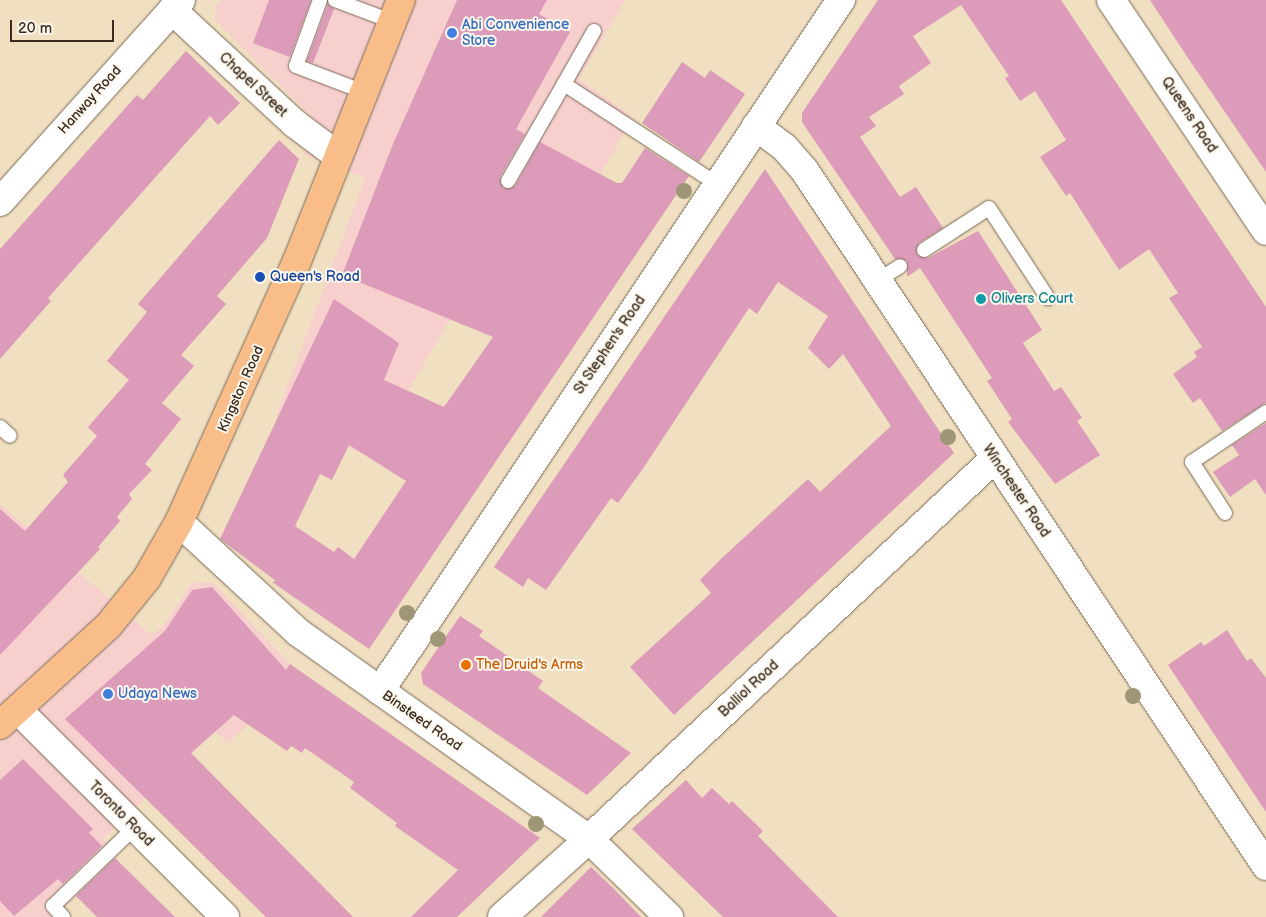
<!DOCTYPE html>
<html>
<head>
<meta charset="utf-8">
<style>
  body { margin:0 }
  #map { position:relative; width:1266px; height:917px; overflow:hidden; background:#f0dfc0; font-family:"Balsamiq Sans",sans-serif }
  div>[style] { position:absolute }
  .built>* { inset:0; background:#f7d0ce }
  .building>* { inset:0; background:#db9bb9 }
  .roads { filter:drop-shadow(0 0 1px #7a6957) drop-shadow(0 0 1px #7a6957) }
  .service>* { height:14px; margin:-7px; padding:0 7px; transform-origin:7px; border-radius:7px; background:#fff }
  .minor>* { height:28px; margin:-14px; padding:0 14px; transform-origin:14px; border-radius:14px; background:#fff }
  .primary>* { height:28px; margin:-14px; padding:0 14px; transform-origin:14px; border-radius:14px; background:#f8bd89 }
  .trees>* { width:16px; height:16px; margin:-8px; border-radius:50%; background:#9e9676 }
  .dots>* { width:14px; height:14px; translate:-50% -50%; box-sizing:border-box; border:2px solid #fbf7ec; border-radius:50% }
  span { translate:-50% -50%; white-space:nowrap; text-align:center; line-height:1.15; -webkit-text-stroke:4px #fbf7ec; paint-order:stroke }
  .shop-label { font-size:14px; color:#366cbe }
  .left { translate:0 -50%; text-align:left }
  .street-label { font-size:14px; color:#3b2a1e }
  .transit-label { font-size:14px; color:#164399 }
  .culture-label { font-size:14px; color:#0d838f }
  .food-label { font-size:14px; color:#c56008 }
  .scale { position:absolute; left:10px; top:20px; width:104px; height:22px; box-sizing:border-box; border:2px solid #3b2a1e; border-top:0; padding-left:6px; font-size:15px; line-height:18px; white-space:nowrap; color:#3b2a1e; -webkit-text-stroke:4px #fbf7ec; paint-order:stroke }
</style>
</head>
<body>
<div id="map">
  <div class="built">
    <i style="clip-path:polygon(222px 0,625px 0,579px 79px,633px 117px,562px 242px,618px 281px,583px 333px,483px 263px,369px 457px,276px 416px,365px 178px,304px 155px,315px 120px,215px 20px,216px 6px)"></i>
    <i style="clip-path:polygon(0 504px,151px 635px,162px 627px,192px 583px,213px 582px,290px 664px,248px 725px,228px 743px,215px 732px,103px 839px,118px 855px,54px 917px,0 917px)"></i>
  </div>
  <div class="building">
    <i style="clip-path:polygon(269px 0,311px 0,290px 57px,253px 43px)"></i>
    <i style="clip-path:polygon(evenodd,457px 0,547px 0,539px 14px,570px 32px,516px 129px,525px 134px,500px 177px,503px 188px,515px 186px,540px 142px,617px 183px,622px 183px,645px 148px,689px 176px,369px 649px,272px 582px,276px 581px,220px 539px,334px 299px,399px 343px,384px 380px,444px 407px,493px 337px,342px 275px,393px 144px,457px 0,349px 445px,406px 481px,354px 559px,338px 547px,334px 552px,295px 526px,320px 474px,332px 480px,349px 445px)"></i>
    <i style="clip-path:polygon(878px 0,1061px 0,1266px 307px,1266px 403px,1222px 431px,1200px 398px,1193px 403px,1173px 374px,1197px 357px,1194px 352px,1202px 347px,1169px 298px,1178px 293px,1149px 249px,1119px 270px,1070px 193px,1066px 196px,1040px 157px,1066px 140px,1035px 91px,1020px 101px,1005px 78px,1009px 76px,961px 5px,913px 36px,931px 63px,899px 86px,904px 94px,869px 117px,876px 126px,860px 137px,900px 197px,916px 187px,943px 228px,919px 243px,917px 255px,928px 258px,978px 231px,1042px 330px,1023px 343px,1054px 391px,1061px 387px,1082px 418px,1077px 421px,1100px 455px,1055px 484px,1008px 422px,1012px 419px,987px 381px,992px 378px,920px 268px,907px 277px,907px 261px,895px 259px,802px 122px,802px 113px)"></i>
    <i style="clip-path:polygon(1150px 0,1266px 0,1266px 172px,1188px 58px)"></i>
    <i style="clip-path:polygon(328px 4px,334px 9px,313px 63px,307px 61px)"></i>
    <i style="clip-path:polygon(186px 51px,240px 103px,218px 125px,210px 116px,48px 298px,51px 301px,0 359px,0 249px,137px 95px,143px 100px)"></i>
    <i style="clip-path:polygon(682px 62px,705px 78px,710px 70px,745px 94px,699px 162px,642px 123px)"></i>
    <i style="clip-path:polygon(279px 140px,299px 159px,267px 238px,217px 296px,226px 304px,181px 355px,194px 366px,162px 403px,181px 419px,145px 464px,152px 470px,129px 494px,132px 499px,117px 517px,120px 521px,98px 547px,100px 549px,0 655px,0 509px,25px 531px,68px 482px,63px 475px,97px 436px,88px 427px,129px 380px,107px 361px,147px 312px,138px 304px)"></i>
    <i style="clip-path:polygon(765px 169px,954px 453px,674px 715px,630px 667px,711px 593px,700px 580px,723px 557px,808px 479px,820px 492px,891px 426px,843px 354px,829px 369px,808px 348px,828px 316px,778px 282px,757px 314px,749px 308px,642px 470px,618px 503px,611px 498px,546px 590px,528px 578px,523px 587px,494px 567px)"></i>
    <i style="clip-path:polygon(1266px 423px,1266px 495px,1255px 479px,1230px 497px,1213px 472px,1239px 455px,1232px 445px)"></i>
    <i style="clip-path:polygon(212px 587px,286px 670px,290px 664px,540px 838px,457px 917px,411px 917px,458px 870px,395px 826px,397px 823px,350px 788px,354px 782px,305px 748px,302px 753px,291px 746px,287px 751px,234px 715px,191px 753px,353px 917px,266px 917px,65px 719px,165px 631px,192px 590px)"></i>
    <i style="clip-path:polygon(460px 616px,483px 631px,479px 636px,543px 681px,538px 688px,631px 753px,587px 795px,423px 684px,421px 673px)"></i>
    <i style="clip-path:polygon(1227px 630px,1247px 661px,1251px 658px,1266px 678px,1266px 812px,1168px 665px,1201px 642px,1204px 646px)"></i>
    <i style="clip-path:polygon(23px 759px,93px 829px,89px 833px,102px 846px,63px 884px,58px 879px,14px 916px,0 901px,0 780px)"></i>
    <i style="clip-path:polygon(686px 780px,702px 798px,712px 788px,729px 804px,732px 801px,763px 831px,758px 836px,838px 917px,723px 917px,632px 829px)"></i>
    <i style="clip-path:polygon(115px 858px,175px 917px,97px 917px,76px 896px)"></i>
    <i style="clip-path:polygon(591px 867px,613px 888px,641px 917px,541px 917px)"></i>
  </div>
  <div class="roads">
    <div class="service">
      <i style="left:320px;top:0;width:70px;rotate:110deg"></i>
      <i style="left:296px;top:66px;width:73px;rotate:20.9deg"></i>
      <i style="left:335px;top:0;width:60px;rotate:20.6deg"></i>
      <i style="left:564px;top:84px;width:61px;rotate:-60.5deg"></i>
      <i style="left:508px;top:181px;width:112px;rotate:-60deg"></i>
      <i style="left:564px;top:84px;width:183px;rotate:33.2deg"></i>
      <i style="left:924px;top:250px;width:77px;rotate:-32.9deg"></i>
      <i style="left:989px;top:208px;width:108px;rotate:56.8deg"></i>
      <i style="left:878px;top:280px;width:26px;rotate:-32deg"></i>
      <i style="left:0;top:427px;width:13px;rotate:42deg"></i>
      <i style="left:1225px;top:513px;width:61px;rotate:-122.9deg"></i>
      <i style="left:1192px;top:462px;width:89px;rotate:-34deg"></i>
      <i style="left:63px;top:917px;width:15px;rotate:-132deg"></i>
      <i style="left:53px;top:906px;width:114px;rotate:-43.9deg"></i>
    </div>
    <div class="minor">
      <i style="left:1111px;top:0;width:278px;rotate:56.1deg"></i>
      <i style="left:172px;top:10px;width:166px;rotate:42.8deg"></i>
      <i style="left:294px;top:123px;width:55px;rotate:36.9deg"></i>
      <i style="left:756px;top:126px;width:36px;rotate:37deg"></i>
      <i style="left:785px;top:148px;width:30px;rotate:49deg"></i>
      <i style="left:805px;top:171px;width:834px;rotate:56.44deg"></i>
      <i style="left:0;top:202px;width:271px;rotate:-48.1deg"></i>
      <i style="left:179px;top:522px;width:163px;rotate:42.8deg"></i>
      <i style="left:299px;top:633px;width:356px;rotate:35.4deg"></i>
      <i style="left:589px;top:839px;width:112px;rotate:44.3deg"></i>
      <i style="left:380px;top:691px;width:831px;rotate:-56.29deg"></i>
      <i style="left:18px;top:710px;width:293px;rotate:45deg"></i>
      <i style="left:502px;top:917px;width:117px;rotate:-41.9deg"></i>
      <i style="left:589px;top:839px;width:555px;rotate:-43.18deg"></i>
    </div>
    <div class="primary">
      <i style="left:0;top:725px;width:148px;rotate:-42.5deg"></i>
      <i style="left:109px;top:625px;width:60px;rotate:-51deg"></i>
      <i style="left:147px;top:578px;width:64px;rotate:-60.3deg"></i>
      <i style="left:179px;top:522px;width:286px;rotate:-65.7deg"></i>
      <i style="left:297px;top:261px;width:281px;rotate:-68.3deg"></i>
    </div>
  </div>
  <div class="trees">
    <i style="left:684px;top:191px"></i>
    <i style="left:948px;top:437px"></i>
    <i style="left:407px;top:613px"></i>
    <i style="left:438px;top:639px"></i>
    <i style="left:1133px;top:696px"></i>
    <i style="left:536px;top:824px"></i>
  </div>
  <div class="dots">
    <i style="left:452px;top:33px;background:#3f7fe0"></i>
    <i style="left:260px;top:277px;background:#1a4fb4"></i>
    <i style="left:981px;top:299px;background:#0f9aa8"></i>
    <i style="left:466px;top:665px;background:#e8710a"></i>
    <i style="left:108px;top:694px;background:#3f7fe0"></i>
  </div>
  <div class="shop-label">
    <span class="left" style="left:462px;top:33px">Abi Convenience<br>Store</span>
    <span class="left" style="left:118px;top:694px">Udaya News</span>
  </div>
  <div class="street-label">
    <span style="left:253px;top:85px;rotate:43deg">Chapel Street</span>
    <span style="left:90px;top:100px;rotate:-48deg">Hanway Road</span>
    <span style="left:1189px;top:115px;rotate:56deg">Queens Road</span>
    <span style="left:610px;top:345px;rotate:-56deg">St Stephen's Road</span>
    <span style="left:241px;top:389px;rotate:-66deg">Kingston Road</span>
    <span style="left:1016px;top:491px;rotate:56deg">Winchester Road</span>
    <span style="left:749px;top:689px;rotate:-43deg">Balliol Road</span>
    <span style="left:422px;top:721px;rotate:35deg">Binsteed Road</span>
    <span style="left:121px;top:814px;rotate:45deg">Toronto Road</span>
  </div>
  <div class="transit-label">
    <span class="left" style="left:270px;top:277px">Queen's Road</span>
  </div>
  <div class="culture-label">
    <span class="left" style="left:991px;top:299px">Olivers Court</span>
  </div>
  <div class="food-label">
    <span class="left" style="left:476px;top:665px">The Druid's Arms</span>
  </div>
  <div class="scale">20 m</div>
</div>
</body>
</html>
